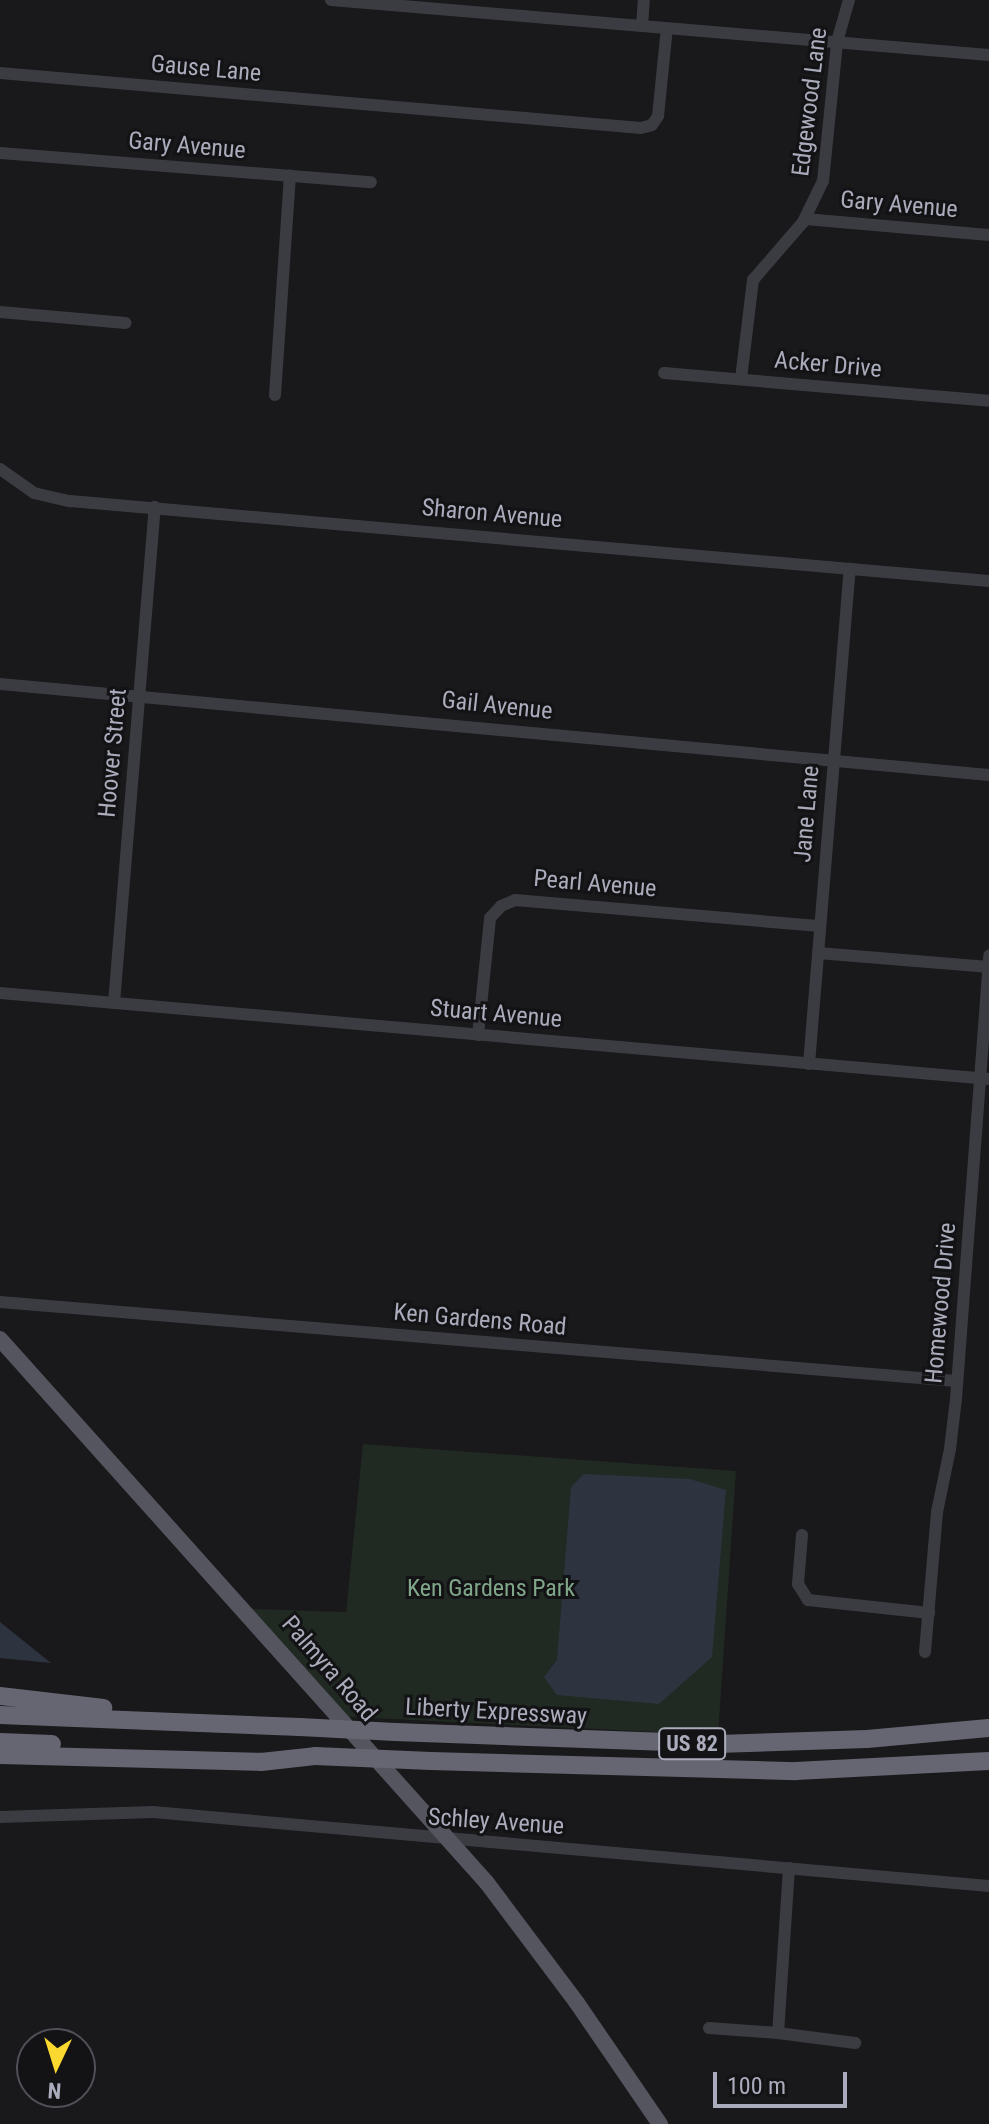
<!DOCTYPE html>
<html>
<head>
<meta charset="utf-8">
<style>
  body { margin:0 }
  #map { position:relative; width:989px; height:2124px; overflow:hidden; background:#19181b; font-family:"Roboto Condensed",sans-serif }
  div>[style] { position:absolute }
  .green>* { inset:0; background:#202922 }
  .water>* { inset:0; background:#2d343f }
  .minor>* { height:12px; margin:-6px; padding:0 6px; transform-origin:6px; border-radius:6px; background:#3b3b42 }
  .major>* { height:16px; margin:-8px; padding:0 8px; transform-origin:8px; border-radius:8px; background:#55555f }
  .highway>* { height:18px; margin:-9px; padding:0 9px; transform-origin:9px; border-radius:9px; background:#656671 }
  .highway-bridge>* { height:18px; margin:-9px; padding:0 9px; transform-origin:9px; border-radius:9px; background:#656671 }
  span { translate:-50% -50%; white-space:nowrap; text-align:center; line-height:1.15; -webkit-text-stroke:6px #131316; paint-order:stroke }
  .shield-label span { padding:2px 6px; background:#131316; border:2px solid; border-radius:6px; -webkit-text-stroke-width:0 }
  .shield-label { font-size:22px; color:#aaacbb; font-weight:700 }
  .street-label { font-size:24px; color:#aaacbb }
  .park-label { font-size:24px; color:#80a689 }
  .north { position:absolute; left:16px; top:2028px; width:80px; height:80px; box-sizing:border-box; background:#131316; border:2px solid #4f5058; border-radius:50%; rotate:184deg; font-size:22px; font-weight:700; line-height:32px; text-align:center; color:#aaacbb }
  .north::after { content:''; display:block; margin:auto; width:28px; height:36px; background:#fbd830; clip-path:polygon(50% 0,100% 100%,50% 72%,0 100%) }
  .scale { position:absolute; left:713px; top:2072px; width:134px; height:36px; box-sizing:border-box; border:4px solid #aaacbb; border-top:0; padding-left:10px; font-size:24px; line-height:28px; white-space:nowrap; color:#aaacbb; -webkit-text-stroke:6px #131316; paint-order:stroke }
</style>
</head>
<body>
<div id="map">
  <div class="green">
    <i style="clip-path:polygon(363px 1444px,736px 1471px,718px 1735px,349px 1717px,252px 1609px,346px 1612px)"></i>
  </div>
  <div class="water">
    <i style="clip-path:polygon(584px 1474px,690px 1479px,726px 1490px,712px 1657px,659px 1704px,557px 1695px,544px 1677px,557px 1660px,571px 1487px)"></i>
    <i style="clip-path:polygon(0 1622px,51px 1663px,0 1658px)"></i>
  </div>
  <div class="minor">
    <i style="left:331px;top:0;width:660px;rotate:4.78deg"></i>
    <i style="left:642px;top:26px;width:26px;rotate:-86deg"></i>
    <i style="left:0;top:73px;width:643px;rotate:4.9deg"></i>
    <i style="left:641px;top:128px;width:11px;rotate:-15deg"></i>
    <i style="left:652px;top:125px;width:11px;rotate:-56deg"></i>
    <i style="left:658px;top:116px;width:88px;rotate:-84.2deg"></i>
    <i style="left:0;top:153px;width:372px;rotate:4.5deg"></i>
    <i style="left:805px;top:219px;width:185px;rotate:5deg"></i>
    <i style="left:0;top:312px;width:126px;rotate:5deg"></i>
    <i style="left:664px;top:373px;width:326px;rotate:4.9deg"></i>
    <i style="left:741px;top:379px;width:100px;rotate:-83.1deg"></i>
    <i style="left:753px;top:280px;width:77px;rotate:-49.2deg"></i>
    <i style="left:803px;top:222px;width:46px;rotate:-64deg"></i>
    <i style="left:823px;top:181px;width:140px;rotate:-84.2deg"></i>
    <i style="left:837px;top:42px;width:44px;rotate:-74.1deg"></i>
    <i style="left:275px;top:395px;width:220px;rotate:-86.1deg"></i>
    <i style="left:0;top:469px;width:42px;rotate:35.2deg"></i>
    <i style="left:34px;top:493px;width:37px;rotate:13deg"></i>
    <i style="left:70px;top:501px;width:922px;rotate:4.98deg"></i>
    <i style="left:0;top:684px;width:993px;rotate:5.26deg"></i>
    <i style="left:818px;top:953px;width:172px;rotate:4.7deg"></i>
    <i style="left:0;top:993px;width:993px;rotate:4.97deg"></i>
    <i style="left:114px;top:1003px;width:498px;rotate:-85.3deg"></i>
    <i style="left:478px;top:1035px;width:118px;rotate:-84.1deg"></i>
    <i style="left:490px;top:918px;width:16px;rotate:-47deg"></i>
    <i style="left:501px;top:906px;width:15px;rotate:-23deg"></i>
    <i style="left:515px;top:900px;width:306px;rotate:4.9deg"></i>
    <i style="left:809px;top:1064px;width:497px;rotate:-85.3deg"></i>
    <i style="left:0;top:1302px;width:960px;rotate:4.72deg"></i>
    <i style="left:802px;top:1535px;width:49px;rotate:94.7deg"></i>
    <i style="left:798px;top:1584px;width:19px;rotate:58deg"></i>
    <i style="left:808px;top:1600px;width:122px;rotate:6.1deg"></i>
    <i style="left:925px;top:1652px;width:141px;rotate:-85.1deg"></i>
    <i style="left:937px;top:1512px;width:64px;rotate:-78.3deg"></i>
    <i style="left:950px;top:1449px;width:50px;rotate:-83.2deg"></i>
    <i style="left:956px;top:1399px;width:445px;rotate:-85.7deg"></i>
    <i style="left:0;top:1817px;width:153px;rotate:-1.9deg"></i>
    <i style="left:153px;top:1812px;width:839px;rotate:5.06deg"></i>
    <i style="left:789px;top:1868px;width:165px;rotate:93.8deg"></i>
    <i style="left:778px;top:2033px;width:78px;rotate:7.4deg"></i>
    <i style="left:709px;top:2028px;width:69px;rotate:4.1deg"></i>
  </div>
  <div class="major">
    <i style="left:0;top:1339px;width:730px;rotate:48.16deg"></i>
    <i style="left:487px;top:1883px;width:150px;rotate:53.1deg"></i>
    <i style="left:577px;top:2003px;width:147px;rotate:55.6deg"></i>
  </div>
  <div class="highway">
    <i style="left:0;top:1696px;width:104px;rotate:6.6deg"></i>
    <i style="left:0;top:1715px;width:300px;rotate:2.3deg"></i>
    <i style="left:395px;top:1732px;width:322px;rotate:2.1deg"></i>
    <i style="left:717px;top:1744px;width:150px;rotate:-1.9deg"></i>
    <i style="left:867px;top:1739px;width:122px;rotate:-5.2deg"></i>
    <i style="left:0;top:1742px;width:52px;rotate:2.2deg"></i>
    <i style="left:0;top:1755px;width:261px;rotate:1.5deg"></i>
    <i style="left:261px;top:1762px;width:54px;rotate:-6.3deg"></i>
    <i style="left:431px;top:1761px;width:365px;rotate:1.6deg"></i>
    <i style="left:796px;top:1771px;width:193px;rotate:-3deg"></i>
  </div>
  <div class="highway-bridge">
    <i style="left:300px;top:1727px;width:95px;rotate:3deg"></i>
    <i style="left:315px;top:1756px;width:116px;rotate:2.5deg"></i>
  </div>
  <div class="shield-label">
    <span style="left:692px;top:1744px">US 82</span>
  </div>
  <div class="street-label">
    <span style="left:206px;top:69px;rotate:5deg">Gause Lane</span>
    <span style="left:810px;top:102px;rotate:-83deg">Edgewood Lane</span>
    <span style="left:187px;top:146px;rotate:5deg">Gary Avenue</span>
    <span style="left:899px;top:205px;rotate:5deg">Gary Avenue</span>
    <span style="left:828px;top:365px;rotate:5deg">Acker Drive</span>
    <span style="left:492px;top:514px;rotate:5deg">Sharon Avenue</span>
    <span style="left:497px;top:706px;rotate:6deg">Gail Avenue</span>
    <span style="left:113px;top:753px;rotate:-85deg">Hoover Street</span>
    <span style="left:807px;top:814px;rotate:-85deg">Jane Lane</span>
    <span style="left:595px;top:884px;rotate:5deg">Pearl Avenue</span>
    <span style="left:496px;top:1014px;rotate:5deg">Stuart Avenue</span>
    <span style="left:941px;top:1303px;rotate:-85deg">Homewood Drive</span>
    <span style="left:480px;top:1320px;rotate:5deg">Ken Gardens Road</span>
    <span style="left:329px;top:1669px;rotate:49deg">Palmyra Road</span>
    <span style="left:496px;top:1712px;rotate:3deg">Liberty Expressway</span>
    <span style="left:496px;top:1822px;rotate:4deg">Schley Avenue</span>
  </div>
  <div class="park-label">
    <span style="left:491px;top:1589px">Ken Gardens Park</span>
  </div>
  <div class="north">N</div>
  <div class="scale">100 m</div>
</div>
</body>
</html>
